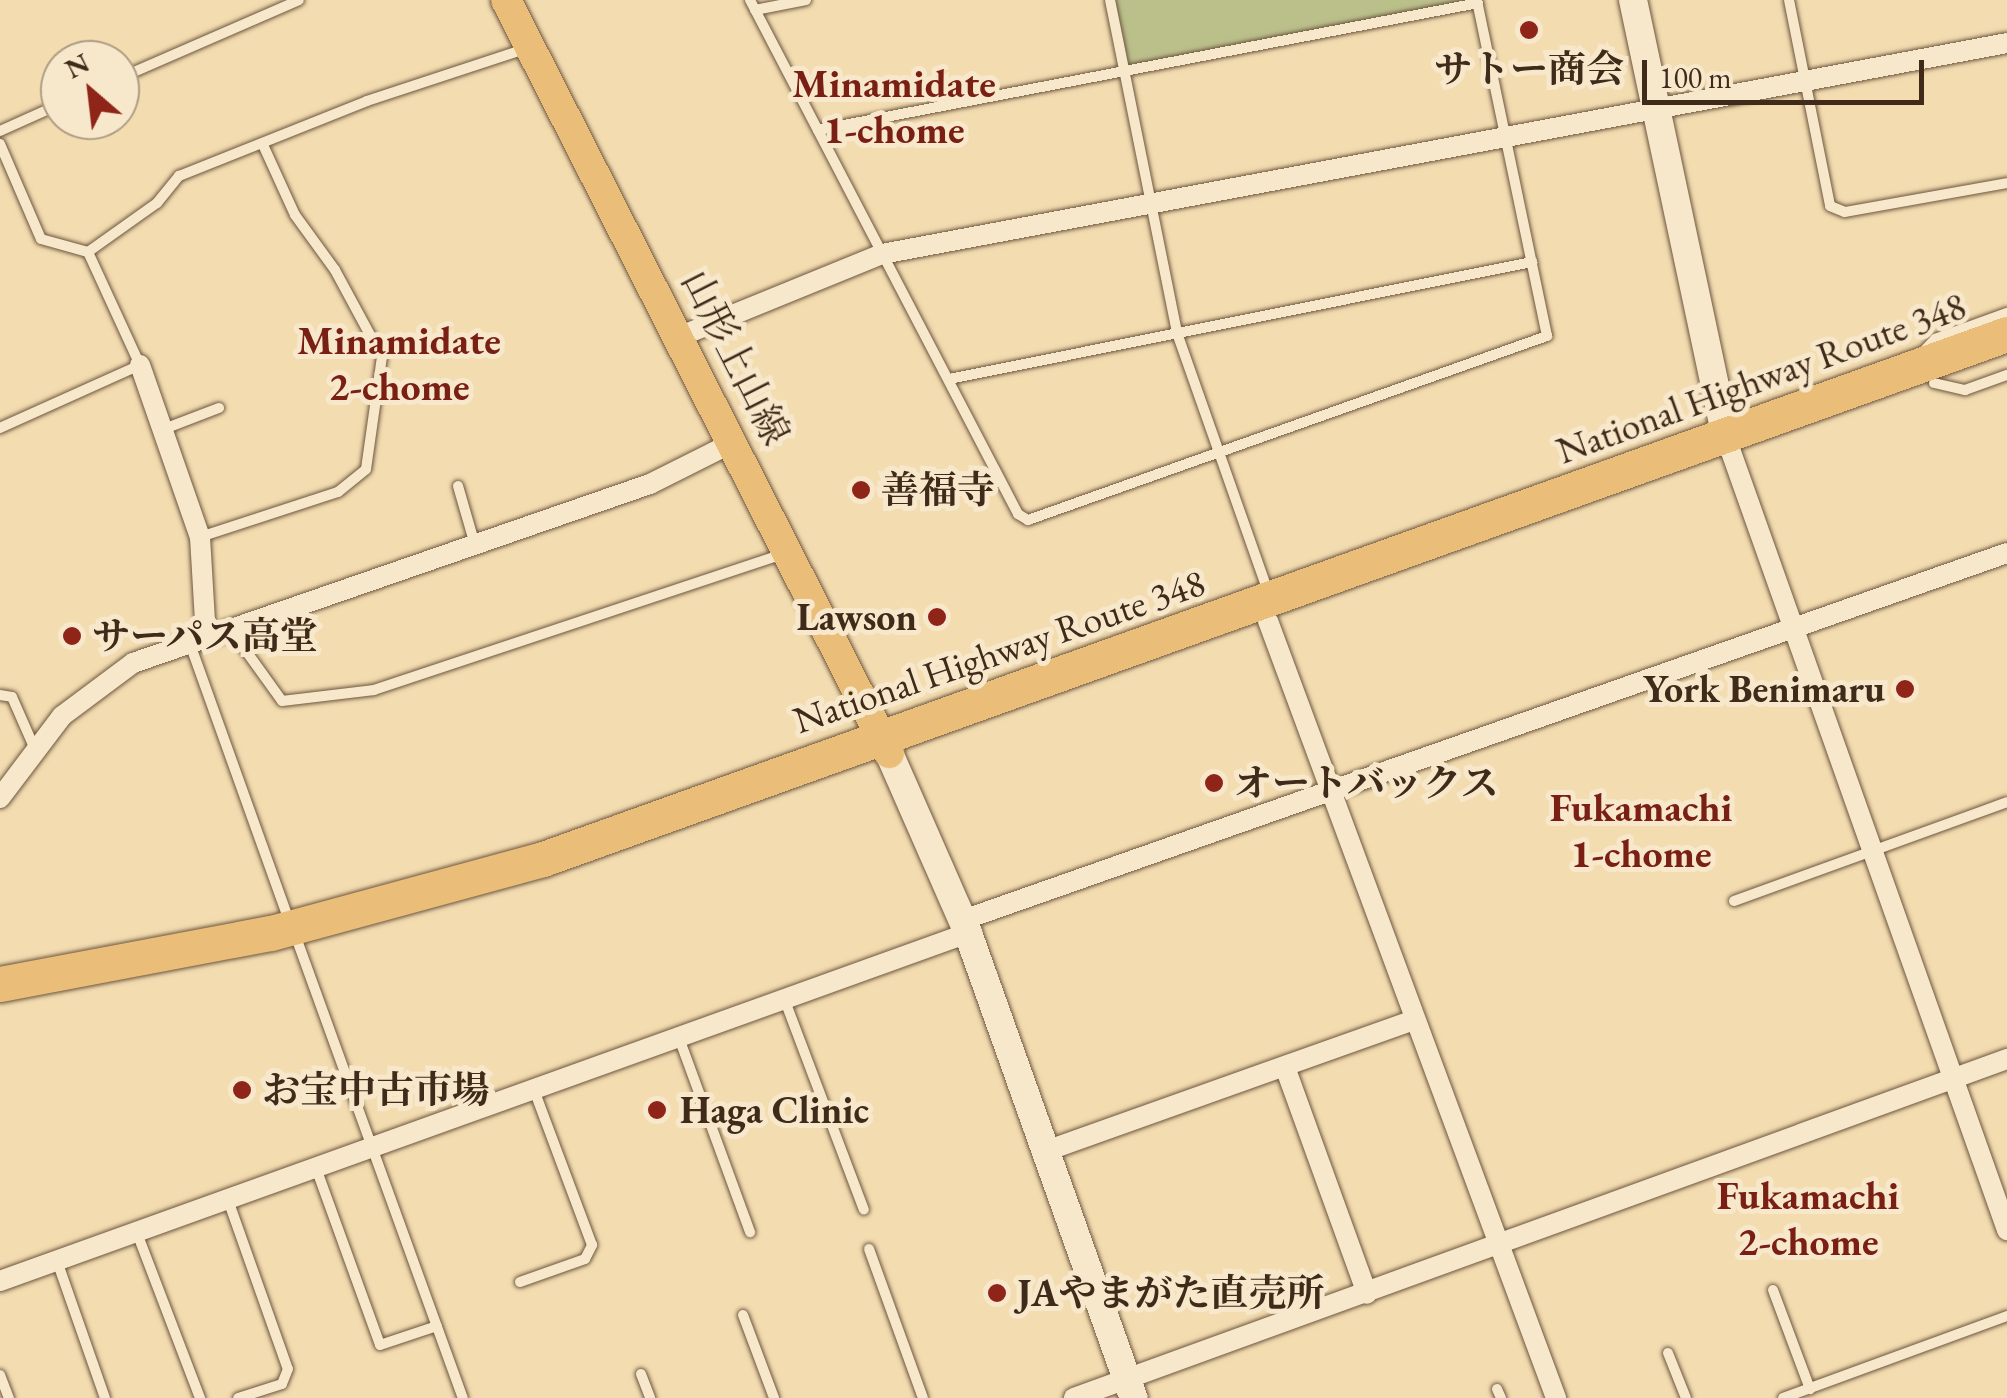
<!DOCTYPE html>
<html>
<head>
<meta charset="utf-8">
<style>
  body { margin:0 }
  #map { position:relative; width:2007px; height:1398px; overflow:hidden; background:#f3dcb0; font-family:"EB Garamond","Noto Serif JP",serif }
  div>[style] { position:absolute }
  .green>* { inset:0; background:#bbc08b }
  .roads { filter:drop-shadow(0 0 2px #6d563f) drop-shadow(0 0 2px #6d563f) }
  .lane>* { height:10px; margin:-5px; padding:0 5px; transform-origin:5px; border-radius:5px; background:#f7e8cc }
  .street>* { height:20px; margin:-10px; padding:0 10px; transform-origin:10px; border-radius:10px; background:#f7e8cc }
  .secondary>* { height:28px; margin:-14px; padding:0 14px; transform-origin:14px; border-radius:14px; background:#f7e8cc }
  .primary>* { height:30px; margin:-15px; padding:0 15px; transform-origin:15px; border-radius:15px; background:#eabe78 }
  .highway>* { height:35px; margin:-17.5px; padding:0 17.5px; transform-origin:17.5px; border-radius:17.5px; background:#eabe78 }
  .dots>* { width:28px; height:28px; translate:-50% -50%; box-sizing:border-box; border:5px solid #f7e8cc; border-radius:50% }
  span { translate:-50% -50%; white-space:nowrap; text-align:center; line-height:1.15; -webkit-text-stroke:10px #f7e8cc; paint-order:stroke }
  .poi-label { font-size:38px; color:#402a19; font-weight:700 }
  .left { translate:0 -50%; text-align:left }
  .right { translate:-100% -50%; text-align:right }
  .street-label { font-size:38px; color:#402a19 }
  .neighbourhood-label { font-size:40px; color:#7a1f14; font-weight:700 }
  .north { position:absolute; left:40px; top:40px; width:100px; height:100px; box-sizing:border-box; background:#f7e8cc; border:2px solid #ae9c84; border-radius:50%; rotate:332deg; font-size:28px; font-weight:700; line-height:40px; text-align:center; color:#402a19 }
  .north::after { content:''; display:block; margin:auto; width:35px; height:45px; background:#8f2418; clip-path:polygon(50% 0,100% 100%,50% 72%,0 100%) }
  .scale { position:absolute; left:1642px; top:60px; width:282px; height:45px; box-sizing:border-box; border:5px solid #402a19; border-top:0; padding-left:12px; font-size:30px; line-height:35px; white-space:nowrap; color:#402a19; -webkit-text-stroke:8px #f7e8cc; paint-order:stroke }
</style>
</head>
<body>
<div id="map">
  <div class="green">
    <i style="clip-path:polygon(1110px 0,1477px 0,1124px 72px)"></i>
  </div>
  <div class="roads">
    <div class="lane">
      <i style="left:750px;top:0;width:580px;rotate:62.46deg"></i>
      <i style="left:1018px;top:514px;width:12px;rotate:31deg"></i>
      <i style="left:1028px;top:520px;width:551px;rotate:-19.52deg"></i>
      <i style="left:1547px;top:336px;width:343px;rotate:-101.8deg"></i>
      <i style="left:1110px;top:0;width:340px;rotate:78.6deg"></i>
      <i style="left:1177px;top:333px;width:275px;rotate:70.6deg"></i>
      <i style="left:1789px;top:0;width:210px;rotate:78.7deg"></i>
      <i style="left:1830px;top:206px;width:16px;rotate:22deg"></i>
      <i style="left:1845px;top:212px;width:165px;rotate:-10.1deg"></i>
      <i style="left:755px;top:10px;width:52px;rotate:-11.1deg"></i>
      <i style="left:120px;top:78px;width:195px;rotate:-23.5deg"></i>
      <i style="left:818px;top:130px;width:672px;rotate:-10.89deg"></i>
      <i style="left:0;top:131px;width:66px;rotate:-24.2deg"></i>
      <i style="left:0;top:144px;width:103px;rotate:66.7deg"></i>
      <i style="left:41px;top:239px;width:49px;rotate:15.5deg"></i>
      <i style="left:88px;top:252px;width:124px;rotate:65.3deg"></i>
      <i style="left:140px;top:365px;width:154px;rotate:155.8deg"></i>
      <i style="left:88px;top:252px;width:85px;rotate:-35.4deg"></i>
      <i style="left:157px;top:203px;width:35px;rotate:-51deg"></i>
      <i style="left:179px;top:176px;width:202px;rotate:-21.7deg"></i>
      <i style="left:367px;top:101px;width:166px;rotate:-18.2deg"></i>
      <i style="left:1923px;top:352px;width:18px;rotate:-47deg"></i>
      <i style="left:1935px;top:339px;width:77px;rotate:-19.9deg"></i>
      <i style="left:949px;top:379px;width:595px;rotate:-11.35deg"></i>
      <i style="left:1934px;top:383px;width:32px;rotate:13deg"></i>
      <i style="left:1965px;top:390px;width:45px;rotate:-19.7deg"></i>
      <i style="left:164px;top:429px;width:59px;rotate:-20.9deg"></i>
      <i style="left:458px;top:486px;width:61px;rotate:73.9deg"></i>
      <i style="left:200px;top:537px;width:145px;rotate:-18.1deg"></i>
      <i style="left:338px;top:492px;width:36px;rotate:-39deg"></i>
      <i style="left:366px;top:469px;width:113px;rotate:-81.9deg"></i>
      <i style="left:382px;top:357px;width:99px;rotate:-118.4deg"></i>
      <i style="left:335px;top:270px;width:68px;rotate:-126deg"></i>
      <i style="left:295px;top:215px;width:75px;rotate:-114.5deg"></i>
      <i style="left:231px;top:630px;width:87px;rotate:54.3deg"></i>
      <i style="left:282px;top:701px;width:93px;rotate:-6.8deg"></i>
      <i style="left:374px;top:690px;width:434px;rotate:-18.4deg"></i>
      <i style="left:190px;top:644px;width:293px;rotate:70.3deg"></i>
      <i style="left:0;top:695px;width:12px;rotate:9deg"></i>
      <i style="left:12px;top:697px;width:55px;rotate:66.3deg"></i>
      <i style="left:1734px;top:901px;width:290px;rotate:-19.9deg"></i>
      <i style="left:297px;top:940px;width:487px;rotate:70.1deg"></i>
      <i style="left:785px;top:1001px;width:223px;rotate:69.3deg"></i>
      <i style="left:679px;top:1038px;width:207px;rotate:69.9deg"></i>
      <i style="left:316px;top:1168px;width:188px;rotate:70.1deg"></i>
      <i style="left:380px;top:1345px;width:60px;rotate:-18.4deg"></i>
      <i style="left:228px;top:1200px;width:179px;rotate:70.5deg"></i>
      <i style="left:288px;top:1369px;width:16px;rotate:112deg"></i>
      <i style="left:282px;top:1384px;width:46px;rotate:162.3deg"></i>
      <i style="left:137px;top:1233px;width:177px;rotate:69.1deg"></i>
      <i style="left:869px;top:1249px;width:158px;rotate:70.1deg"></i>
      <i style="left:57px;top:1261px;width:145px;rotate:70.7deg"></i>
      <i style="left:520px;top:1282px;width:69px;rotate:-19.5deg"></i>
      <i style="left:585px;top:1259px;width:16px;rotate:-63deg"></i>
      <i style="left:592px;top:1245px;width:165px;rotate:-110.5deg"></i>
      <i style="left:1773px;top:1290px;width:106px;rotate:69.5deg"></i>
      <i style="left:743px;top:1315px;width:89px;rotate:69.5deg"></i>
      <i style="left:1668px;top:1353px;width:48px;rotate:68.2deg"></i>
      <i style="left:641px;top:1374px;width:26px;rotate:69deg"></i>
      <i style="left:0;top:1375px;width:25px;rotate:69deg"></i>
      <i style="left:1497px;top:1389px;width:10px;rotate:66deg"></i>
      <i style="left:1783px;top:1398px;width:239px;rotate:-20.1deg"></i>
    </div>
    <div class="street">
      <i style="left:681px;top:336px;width:217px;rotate:-22.2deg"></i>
      <i style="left:882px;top:254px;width:1145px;rotate:-10.62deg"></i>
      <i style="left:140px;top:365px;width:182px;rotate:70.8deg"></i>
      <i style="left:200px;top:537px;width:100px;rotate:86.6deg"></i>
      <i style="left:1730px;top:449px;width:829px;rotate:70.47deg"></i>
      <i style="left:1268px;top:621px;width:829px;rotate:69.66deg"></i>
      <i style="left:0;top:798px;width:103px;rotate:-52.9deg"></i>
      <i style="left:62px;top:716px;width:89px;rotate:-36.7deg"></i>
      <i style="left:133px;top:663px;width:547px;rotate:-19.1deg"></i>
      <i style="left:650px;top:484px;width:94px;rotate:-26.6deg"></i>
      <i style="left:963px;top:920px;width:1107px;rotate:-19.37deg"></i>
      <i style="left:1285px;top:1067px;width:241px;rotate:70.1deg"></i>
      <i style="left:1046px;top:1151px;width:388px;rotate:-19.6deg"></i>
      <i style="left:0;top:1281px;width:1029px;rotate:-19.77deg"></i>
      <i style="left:1074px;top:1398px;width:993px;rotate:-19.97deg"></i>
    </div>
    <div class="secondary">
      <i style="left:1633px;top:0;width:443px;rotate:78deg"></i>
      <i style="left:889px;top:753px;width:197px;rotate:66.3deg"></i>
      <i style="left:968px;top:933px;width:494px;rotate:70.4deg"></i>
    </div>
    <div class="primary">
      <i style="left:506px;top:0;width:845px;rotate:63.04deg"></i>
    </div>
    <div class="highway">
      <i style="left:0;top:984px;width:276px;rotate:-10.7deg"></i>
      <i style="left:271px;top:933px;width:282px;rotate:-15.2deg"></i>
      <i style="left:543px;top:859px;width:1555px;rotate:-19.73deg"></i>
    </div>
  </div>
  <div class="dots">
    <i style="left:1529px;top:30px;background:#8f2418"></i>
    <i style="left:861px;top:490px;background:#8f2418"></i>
    <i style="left:937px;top:617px;background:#8f2418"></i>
    <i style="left:72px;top:636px;background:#8f2418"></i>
    <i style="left:1905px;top:689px;background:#8f2418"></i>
    <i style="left:1214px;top:783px;background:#8f2418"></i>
    <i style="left:242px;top:1090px;background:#8f2418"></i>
    <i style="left:657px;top:1110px;background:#8f2418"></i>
    <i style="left:997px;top:1293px;background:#8f2418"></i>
  </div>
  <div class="poi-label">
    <span style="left:1529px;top:69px">サトー商会</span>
    <span class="left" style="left:881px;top:490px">善福寺</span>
    <span class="right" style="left:917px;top:617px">Lawson</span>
    <span class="left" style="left:92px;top:636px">サーパス高堂</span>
    <span class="right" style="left:1885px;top:689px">York Benimaru</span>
    <span class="left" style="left:1234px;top:783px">オートバックス</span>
    <span class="left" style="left:262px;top:1090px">お宝中古市場</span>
    <span class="left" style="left:680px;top:1110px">Haga Clinic</span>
    <span class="left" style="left:1017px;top:1293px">JAやまがた直売所</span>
  </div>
  <div class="street-label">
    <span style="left:736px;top:357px;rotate:63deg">山形上山線</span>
    <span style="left:1761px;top:378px;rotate:-20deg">National Highway Route 348</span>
    <span style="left:999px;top:651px;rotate:-19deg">National Highway Route 348</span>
  </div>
  <div class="neighbourhood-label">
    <span style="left:894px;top:106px">Minamidate<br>1-chome</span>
    <span style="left:399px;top:363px">Minamidate<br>2-chome</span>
    <span style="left:1641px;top:830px">Fukamachi<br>1-chome</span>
    <span style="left:1808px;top:1218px">Fukamachi<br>2-chome</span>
  </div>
  <div class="north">N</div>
  <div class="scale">100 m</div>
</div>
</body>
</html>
